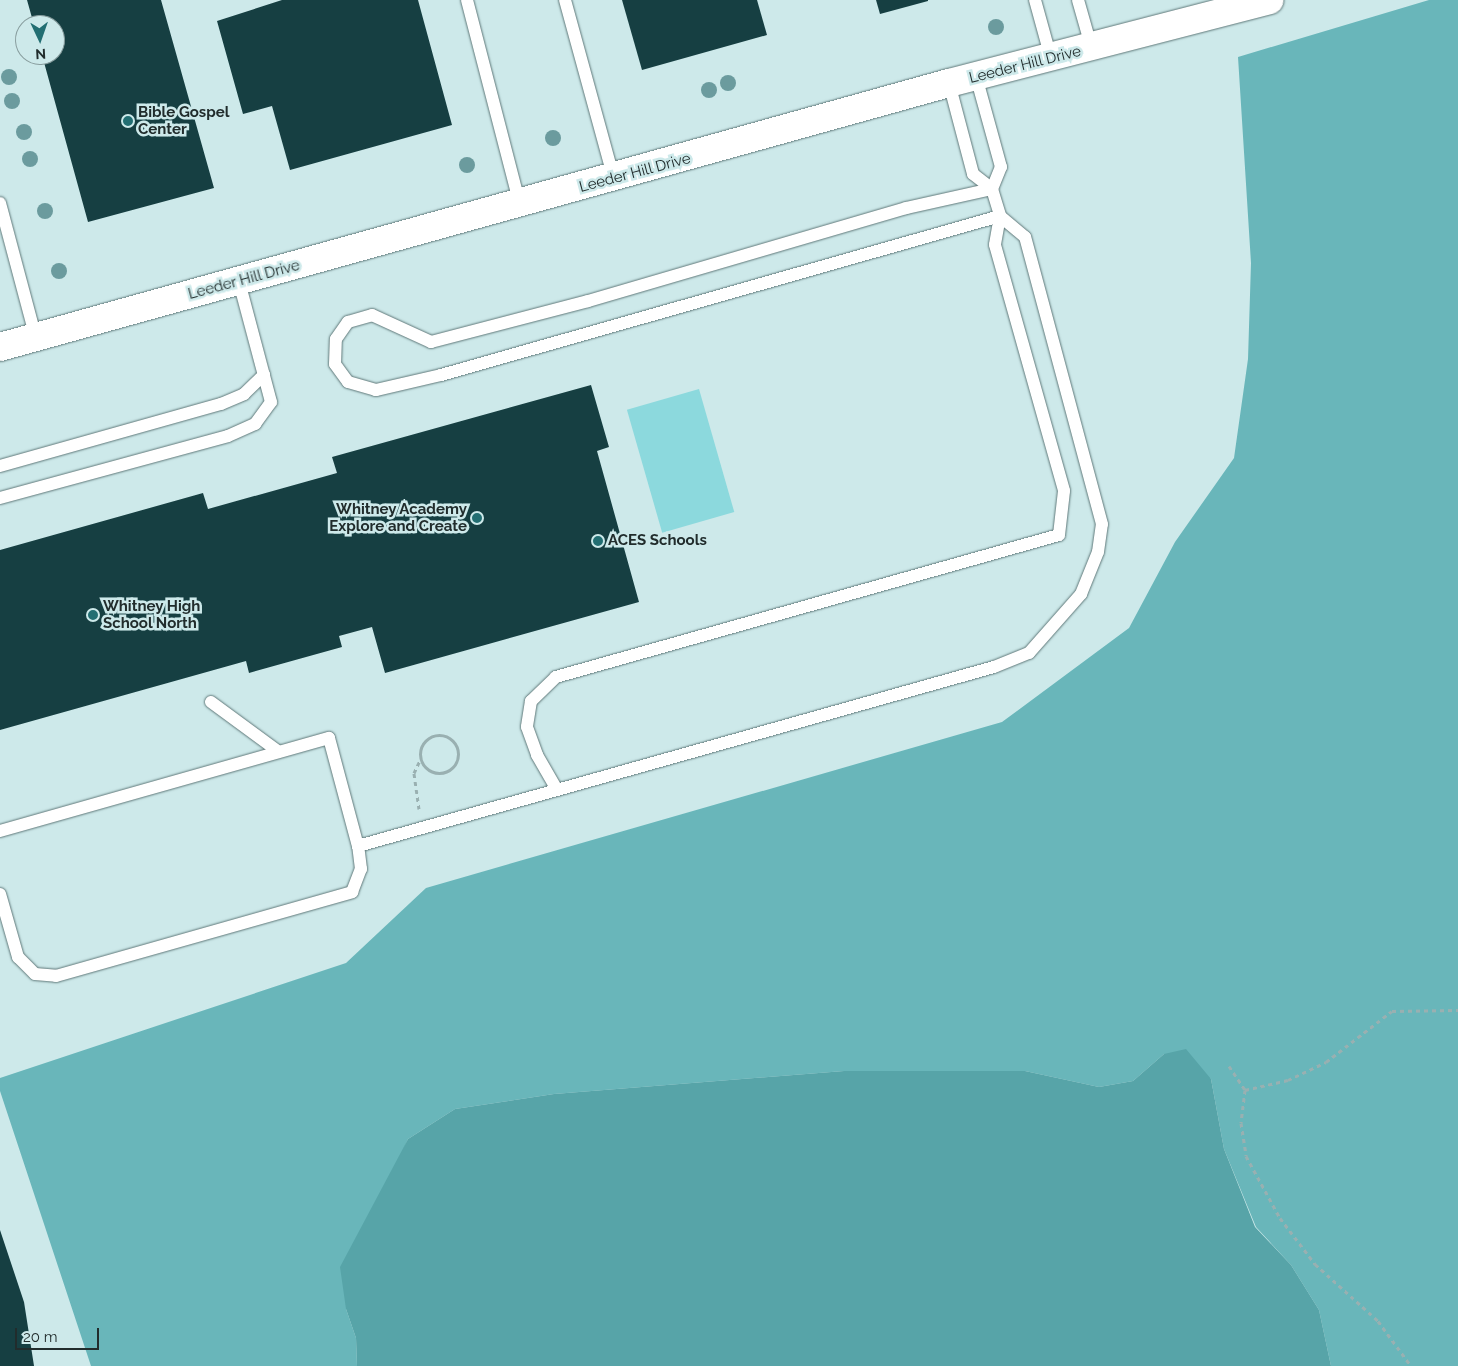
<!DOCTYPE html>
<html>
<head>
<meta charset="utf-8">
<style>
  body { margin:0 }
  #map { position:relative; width:1458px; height:1366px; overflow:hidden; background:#cde9ea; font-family:Raleway,sans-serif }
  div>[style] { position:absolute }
  .green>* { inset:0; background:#8cd9dd; transform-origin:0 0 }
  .forest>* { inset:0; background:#69b6ba }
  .water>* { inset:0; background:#57a4a8 }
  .building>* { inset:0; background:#163f42 }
  .path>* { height:3px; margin-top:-1.5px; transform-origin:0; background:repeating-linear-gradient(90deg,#99b0b1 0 4px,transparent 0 8px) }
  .path>.ring { margin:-1.5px; padding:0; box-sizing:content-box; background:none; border:3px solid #99b0b1; border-radius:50% }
  .roads { filter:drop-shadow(0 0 1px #5f7879) drop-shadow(0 0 1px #5f7879) }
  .service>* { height:12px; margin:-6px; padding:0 6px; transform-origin:6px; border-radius:6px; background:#fff }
  .tertiary>* { height:28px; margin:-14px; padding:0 14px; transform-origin:14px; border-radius:14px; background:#fff }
  .trees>* { width:16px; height:16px; margin:-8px; border-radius:50%; background:#6b9b9e }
  .dots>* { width:14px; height:14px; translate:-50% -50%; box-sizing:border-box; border:2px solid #cde9ea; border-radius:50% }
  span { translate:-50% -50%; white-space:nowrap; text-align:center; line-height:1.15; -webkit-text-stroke:5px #cde9ea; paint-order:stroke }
  .street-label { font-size:15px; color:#212c2c }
  .poi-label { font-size:15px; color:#212c2c; font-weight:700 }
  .left { translate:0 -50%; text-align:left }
  .right { translate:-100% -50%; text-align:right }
  .north { position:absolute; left:15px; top:15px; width:50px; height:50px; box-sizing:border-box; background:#cde9ea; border:1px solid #889d9e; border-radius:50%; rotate:177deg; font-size:14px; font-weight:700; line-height:20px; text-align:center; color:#212c2c }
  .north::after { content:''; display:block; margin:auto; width:18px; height:22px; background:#226e72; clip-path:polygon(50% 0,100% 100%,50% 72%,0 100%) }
  .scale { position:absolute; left:15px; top:1328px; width:84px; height:22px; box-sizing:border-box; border:2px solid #212c2c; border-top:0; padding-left:6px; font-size:15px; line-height:18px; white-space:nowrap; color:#212c2c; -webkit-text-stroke:4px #cde9ea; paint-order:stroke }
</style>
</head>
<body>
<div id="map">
  <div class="green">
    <i style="left:699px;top:389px;width:128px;height:75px;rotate:74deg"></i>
  </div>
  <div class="forest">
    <i style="clip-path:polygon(1429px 0,1458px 0,1458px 1366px,1331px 1366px,1319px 1310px,1291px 1265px,1256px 1227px,1224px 1149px,1211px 1079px,1164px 1054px,1133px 1081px,1099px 1087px,1025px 1071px,844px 1071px,554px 1094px,455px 1109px,408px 1139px,393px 1172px,346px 1309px,356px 1338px,357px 1366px,91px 1366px,0 1091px,0 1078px,346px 963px,426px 888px,1002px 722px,1129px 628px,1175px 542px,1234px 458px,1248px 359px,1251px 263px,1238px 57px)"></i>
  </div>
  <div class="water">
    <i style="clip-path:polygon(1186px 1049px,1211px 1079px,1224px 1149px,1255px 1227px,1291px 1265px,1319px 1310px,1331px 1366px,357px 1366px,356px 1338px,346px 1309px,340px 1267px,408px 1139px,455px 1109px,554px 1094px,844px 1071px,1025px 1071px,1099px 1087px,1133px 1081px,1164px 1054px)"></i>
  </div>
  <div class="building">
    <i style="clip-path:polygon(27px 0,161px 0,214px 188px,88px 222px,42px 55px,55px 55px,55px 25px,34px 25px)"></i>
    <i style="clip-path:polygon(282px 0,418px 0,452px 125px,290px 170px,272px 106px,243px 114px,217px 21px)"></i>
    <i style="clip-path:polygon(622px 0,757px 0,767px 35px,642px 70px)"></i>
    <i style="clip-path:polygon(876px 0,928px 0,928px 1px,880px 14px)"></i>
    <i style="clip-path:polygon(591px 385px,609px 447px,597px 451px,639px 602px,385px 673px,372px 627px,339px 636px,342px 647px,249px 673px,246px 661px,0 730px,0 550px,203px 493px,208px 509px,337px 473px,332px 457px)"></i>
    <i style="clip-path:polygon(0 1230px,24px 1302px,34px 1366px,0 1366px)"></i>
  </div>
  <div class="path">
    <i class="ring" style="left:420px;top:735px;width:35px;height:35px"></i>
    <i style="left:419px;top:809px;width:36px;rotate:-98deg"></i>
    <i style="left:414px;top:773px;width:14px;rotate:-65deg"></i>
    <i style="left:1229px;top:1066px;width:29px;rotate:56deg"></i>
    <i style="left:1245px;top:1090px;width:33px;rotate:97deg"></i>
    <i style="left:1241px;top:1123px;width:33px;rotate:81deg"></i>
    <i style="left:1246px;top:1156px;width:71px;rotate:61.3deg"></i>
    <i style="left:1280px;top:1218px;width:58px;rotate:52.7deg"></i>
    <i style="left:1315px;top:1264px;width:85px;rotate:42.1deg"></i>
    <i style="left:1378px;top:1321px;width:56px;rotate:53.7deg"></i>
    <i style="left:1245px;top:1090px;width:44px;rotate:-13.1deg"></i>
    <i style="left:1288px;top:1080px;width:42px;rotate:-25.3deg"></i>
    <i style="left:1326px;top:1062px;width:83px;rotate:-37.7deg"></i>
    <i style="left:1392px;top:1011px;width:66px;rotate:-0.9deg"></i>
  </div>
  <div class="roads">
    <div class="service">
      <i style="left:467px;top:0;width:212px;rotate:75.5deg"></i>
      <i style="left:565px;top:0;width:186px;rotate:74.7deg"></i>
      <i style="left:1035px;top:0;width:60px;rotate:74.6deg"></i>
      <i style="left:1078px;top:0;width:51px;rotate:74.1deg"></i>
      <i style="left:949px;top:83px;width:94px;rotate:75.2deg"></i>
      <i style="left:973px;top:174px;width:24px;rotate:38deg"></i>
      <i style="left:992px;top:189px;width:24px;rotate:-68deg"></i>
      <i style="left:1001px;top:167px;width:94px;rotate:-105.4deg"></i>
      <i style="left:992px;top:189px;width:28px;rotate:73deg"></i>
      <i style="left:1000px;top:216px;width:581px;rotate:164.12deg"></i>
      <i style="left:441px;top:375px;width:67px;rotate:167deg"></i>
      <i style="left:376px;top:390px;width:29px;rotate:-164deg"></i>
      <i style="left:348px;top:382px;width:22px;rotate:-126deg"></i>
      <i style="left:335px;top:364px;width:25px;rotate:-88deg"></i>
      <i style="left:336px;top:339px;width:21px;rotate:-55deg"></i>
      <i style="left:348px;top:322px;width:25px;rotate:-16deg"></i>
      <i style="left:372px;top:315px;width:65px;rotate:24.6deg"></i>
      <i style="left:431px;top:342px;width:162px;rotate:-14.6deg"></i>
      <i style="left:588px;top:301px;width:331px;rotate:-16.3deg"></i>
      <i style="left:906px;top:208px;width:88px;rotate:-12.5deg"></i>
      <i style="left:0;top:203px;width:140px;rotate:75.1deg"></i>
      <i style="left:0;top:466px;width:230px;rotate:-15.7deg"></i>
      <i style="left:221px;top:404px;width:25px;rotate:-23deg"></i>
      <i style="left:244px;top:394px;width:28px;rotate:-44deg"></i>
      <i style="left:0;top:498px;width:236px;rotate:-15.2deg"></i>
      <i style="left:228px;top:436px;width:30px;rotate:-24deg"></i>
      <i style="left:255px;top:424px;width:27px;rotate:-54deg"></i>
      <i style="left:271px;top:402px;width:124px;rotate:-104.9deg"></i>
      <i style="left:211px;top:702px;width:84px;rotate:36.3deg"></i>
      <i style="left:0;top:831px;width:342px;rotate:-15.8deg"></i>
      <i style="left:329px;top:738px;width:112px;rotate:75deg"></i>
      <i style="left:0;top:894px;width:66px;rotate:74.1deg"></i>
      <i style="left:18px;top:957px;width:24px;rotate:45deg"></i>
      <i style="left:35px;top:974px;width:21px;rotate:5deg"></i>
      <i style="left:56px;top:976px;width:308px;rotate:-15.8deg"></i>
      <i style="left:352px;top:892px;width:25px;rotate:-69deg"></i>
      <i style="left:361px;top:869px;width:23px;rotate:-97deg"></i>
      <i style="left:358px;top:846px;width:661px;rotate:-15.72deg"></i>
      <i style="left:994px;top:667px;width:38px;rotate:-22deg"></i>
      <i style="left:1029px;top:653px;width:79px;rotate:-48.6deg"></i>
      <i style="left:1081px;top:594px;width:45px;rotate:-68deg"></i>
      <i style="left:1098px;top:552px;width:28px;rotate:-82deg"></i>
      <i style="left:1102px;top:524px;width:297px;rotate:-105deg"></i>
      <i style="left:1025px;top:237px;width:33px;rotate:-140deg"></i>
      <i style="left:1000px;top:216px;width:29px;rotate:100deg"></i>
      <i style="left:995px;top:245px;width:255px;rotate:74.3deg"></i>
      <i style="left:1064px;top:491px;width:44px;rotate:96.5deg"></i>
      <i style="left:1059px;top:535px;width:523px;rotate:164.24deg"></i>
      <i style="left:556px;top:677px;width:35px;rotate:136deg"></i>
      <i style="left:531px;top:701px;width:26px;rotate:99deg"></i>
      <i style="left:527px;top:727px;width:30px;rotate:70deg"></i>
      <i style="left:537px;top:755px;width:38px;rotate:60deg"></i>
    </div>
    <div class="tertiary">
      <i style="left:0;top:347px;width:985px;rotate:-15.55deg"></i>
      <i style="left:949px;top:83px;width:331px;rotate:-14.5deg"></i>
    </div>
  </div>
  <div class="trees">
    <i style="left:996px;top:27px"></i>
    <i style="left:9px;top:77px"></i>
    <i style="left:728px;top:83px"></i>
    <i style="left:709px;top:90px"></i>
    <i style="left:12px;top:101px"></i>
    <i style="left:24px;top:132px"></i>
    <i style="left:553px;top:138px"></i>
    <i style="left:30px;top:159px"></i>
    <i style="left:467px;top:165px"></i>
    <i style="left:45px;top:211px"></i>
    <i style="left:59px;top:271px"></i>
  </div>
  <div class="dots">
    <i style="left:128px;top:121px;background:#226e72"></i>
    <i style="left:477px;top:518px;background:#226e72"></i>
    <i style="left:598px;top:541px;background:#226e72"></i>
    <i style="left:93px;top:615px;background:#226e72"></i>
  </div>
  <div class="street-label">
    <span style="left:1025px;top:65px;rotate:-14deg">Leeder Hill Drive</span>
    <span style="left:635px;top:173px;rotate:-15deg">Leeder Hill Drive</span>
    <span style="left:244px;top:280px;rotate:-15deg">Leeder Hill Drive</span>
  </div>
  <div class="poi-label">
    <span class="left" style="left:138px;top:121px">Bible Gospel<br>Center</span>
    <span class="right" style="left:467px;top:518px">Whitney Academy<br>Explore and Create</span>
    <span class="left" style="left:608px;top:541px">ACES Schools</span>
    <span class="left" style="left:103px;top:615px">Whitney High<br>School North</span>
  </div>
  <div class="north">N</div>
  <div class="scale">20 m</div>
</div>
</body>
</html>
